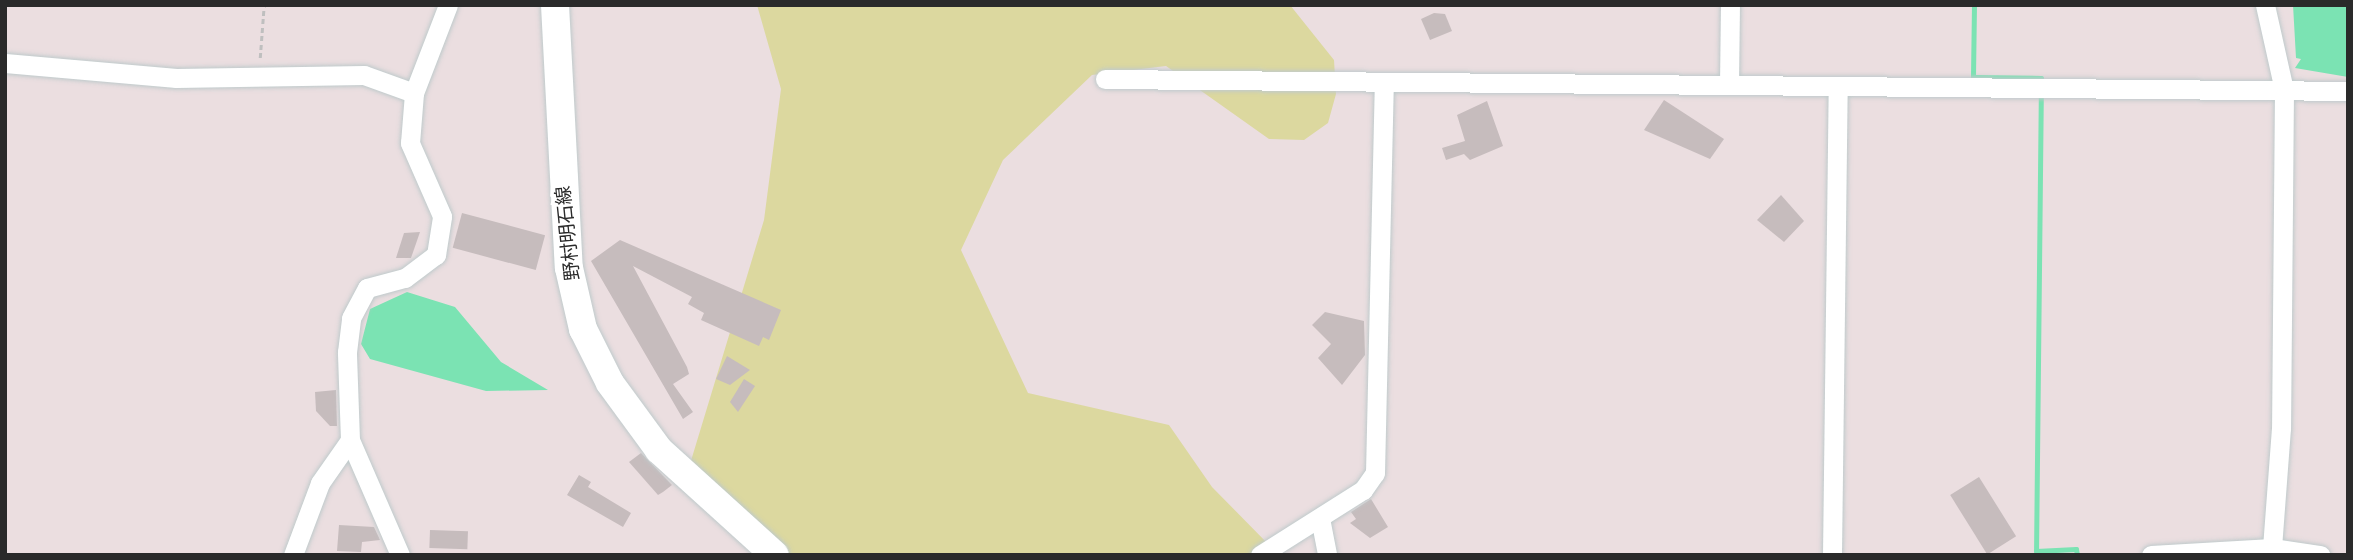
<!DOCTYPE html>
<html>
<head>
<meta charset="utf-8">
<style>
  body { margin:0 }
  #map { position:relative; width:2353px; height:560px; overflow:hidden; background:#ebdee0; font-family:"Alegreya Sans","Noto Sans JP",sans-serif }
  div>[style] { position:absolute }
  .green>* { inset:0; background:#dcd89f }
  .water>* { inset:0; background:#7be3b3 }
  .stream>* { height:5px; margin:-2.5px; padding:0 2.5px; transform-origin:2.5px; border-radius:2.5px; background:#7be3b3 }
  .building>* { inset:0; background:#c6bcbd; transform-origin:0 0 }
  .path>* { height:2.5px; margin-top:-1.25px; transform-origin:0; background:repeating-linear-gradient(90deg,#bfbfbf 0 5px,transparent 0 8.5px) }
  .roads { filter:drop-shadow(0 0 2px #bfcacb) drop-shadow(0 0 2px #bfcacb) }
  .street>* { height:19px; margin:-9.5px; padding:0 9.5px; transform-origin:9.5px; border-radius:9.5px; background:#fff }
  .secondary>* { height:28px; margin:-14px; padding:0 14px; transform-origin:14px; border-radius:14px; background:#fff }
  span { translate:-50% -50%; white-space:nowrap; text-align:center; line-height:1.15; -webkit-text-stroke:7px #fff; paint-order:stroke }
  .street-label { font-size:19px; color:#2a2a2a }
  .frame { position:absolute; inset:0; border:7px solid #2a2a2a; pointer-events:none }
</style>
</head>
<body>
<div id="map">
  <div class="green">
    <i style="clip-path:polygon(757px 5px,1290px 5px,1334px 60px,1336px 94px,1328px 123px,1304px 140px,1269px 139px,1166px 66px,1092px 75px,1003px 160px,961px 250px,1028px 393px,1169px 425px,1212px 487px,1279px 555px,768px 555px,690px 464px,764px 220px,781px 89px)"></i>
  </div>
  <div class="water">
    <i style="clip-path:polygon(2293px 5px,2348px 5px,2348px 77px,2295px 68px,2301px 59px,2296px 58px)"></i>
    <i style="clip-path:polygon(407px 292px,455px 307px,501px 362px,548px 390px,486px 391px,370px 359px,361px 344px,370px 309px)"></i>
  </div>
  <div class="stream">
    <i style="left:1974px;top:5px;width:72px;rotate:90.8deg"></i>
    <i style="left:1973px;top:77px;width:68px;rotate:0.8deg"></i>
    <i style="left:2041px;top:78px;width:473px;rotate:90.6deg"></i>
    <i style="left:2036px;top:551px;width:40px;rotate:-2.9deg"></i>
    <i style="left:2076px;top:549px;width:6px;rotate:81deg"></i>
  </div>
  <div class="building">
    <i style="clip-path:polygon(1434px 13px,1445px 14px,1452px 31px,1430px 40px,1421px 19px)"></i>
    <i style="clip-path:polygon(1664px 100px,1724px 139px,1710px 159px,1644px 130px)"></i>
    <i style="clip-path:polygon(1487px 101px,1503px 146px,1470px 160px,1464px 154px,1446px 160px,1442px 148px,1465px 141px,1457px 115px)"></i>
    <i style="clip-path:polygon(1781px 195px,1804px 221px,1784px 242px,1757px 220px)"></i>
    <i style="left:462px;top:213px;width:86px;height:36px;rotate:15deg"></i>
    <i style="clip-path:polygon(420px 232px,411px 258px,396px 258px,404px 233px)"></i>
    <i style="clip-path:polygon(620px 240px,781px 310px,769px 340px,763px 337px,759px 346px,701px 320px,704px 313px,688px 304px,692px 297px,633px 266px,687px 367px,689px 374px,673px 384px,693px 412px,683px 419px,591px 261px)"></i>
    <i style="clip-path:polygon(1325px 312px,1364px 321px,1365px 355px,1342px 385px,1318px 358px,1331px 344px,1312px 325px)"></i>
    <i style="clip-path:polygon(727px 356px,750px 370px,730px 385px,716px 379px)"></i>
    <i style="clip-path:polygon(744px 379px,755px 386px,738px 412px,730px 402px)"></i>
    <i style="clip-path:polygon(336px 390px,337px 426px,330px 426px,316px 411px,315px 392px)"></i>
    <i style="clip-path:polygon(641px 453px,672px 485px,663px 492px,658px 495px,629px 462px)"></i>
    <i style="clip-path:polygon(579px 475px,591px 482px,588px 487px,631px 513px,623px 527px,567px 495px)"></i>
    <i style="left:1979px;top:477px;width:70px;height:34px;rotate:58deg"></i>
    <i style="clip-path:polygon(1371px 499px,1388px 527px,1370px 538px,1350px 523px,1356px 519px,1351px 512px)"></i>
    <i style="clip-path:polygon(339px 525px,374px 527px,380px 540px,362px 542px,361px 552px,337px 551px)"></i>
    <i style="left:430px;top:530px;width:38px;height:18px;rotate:2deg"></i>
  </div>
  <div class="path">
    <i style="left:260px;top:58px;width:53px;rotate:-85.7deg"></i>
  </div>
  <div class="roads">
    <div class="street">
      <i style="left:2265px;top:5px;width:87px;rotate:77.4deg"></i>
      <i style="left:2284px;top:90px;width:338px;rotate:90.5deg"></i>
      <i style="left:2281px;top:428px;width:120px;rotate:94.3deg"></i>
      <i style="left:5px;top:63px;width:172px;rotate:5deg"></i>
      <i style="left:176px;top:78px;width:188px;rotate:-0.9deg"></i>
      <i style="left:364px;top:75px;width:53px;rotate:19.8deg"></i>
      <i style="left:1105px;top:79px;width:1243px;rotate:0.55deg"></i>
      <i style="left:1729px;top:85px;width:80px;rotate:-89.3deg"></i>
      <i style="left:1320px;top:518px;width:38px;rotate:79deg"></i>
      <i style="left:293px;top:555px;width:77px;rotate:-69.4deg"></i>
      <i style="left:320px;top:483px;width:52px;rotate:-55.1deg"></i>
      <i style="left:400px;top:555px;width:125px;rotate:-113.5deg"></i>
      <i style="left:350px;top:440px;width:88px;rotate:-92deg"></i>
      <i style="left:347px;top:352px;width:34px;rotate:-83deg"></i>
      <i style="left:351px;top:318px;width:34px;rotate:-62deg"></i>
      <i style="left:367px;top:288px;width:39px;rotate:-15deg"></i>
      <i style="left:405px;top:278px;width:39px;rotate:-37deg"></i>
      <i style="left:436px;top:255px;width:39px;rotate:-81deg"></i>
      <i style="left:442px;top:216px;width:80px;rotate:-113.7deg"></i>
      <i style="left:410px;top:143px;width:50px;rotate:-85.4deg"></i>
      <i style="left:414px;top:93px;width:94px;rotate:-68.9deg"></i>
      <i style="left:1260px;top:555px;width:122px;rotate:-32.3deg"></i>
      <i style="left:1363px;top:490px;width:21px;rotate:-55deg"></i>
      <i style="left:1375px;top:473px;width:391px;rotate:-88.7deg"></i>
      <i style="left:1832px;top:555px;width:468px;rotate:-89.3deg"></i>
      <i style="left:2151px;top:555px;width:121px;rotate:-3.3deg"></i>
      <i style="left:2272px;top:548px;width:49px;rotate:8.3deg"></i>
    </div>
    <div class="secondary">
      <i style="left:555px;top:5px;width:263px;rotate:87deg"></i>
      <i style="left:569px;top:268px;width:63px;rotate:77.1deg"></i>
      <i style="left:583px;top:329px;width:60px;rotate:63.4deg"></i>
      <i style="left:610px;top:383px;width:83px;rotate:53.8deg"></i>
      <i style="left:659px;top:450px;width:156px;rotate:42.2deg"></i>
    </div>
  </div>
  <div class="street-label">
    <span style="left:569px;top:233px;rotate:-96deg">野村明石線</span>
  </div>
  <div class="frame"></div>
</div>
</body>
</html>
